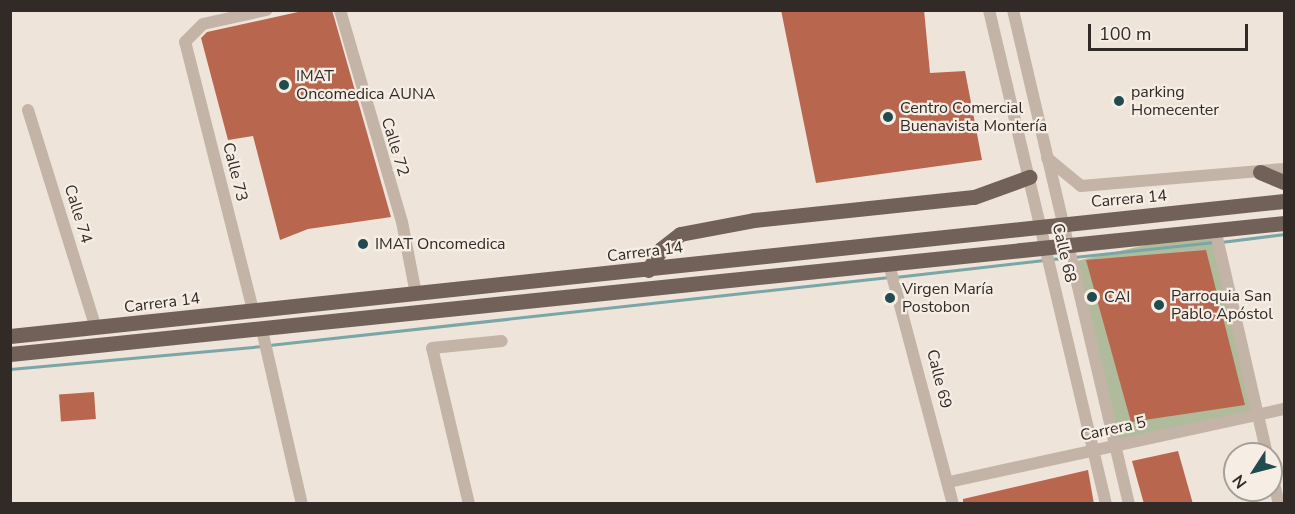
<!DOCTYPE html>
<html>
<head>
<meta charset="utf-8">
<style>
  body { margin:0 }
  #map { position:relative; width:1295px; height:514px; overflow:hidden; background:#eee4d9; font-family:"Nunito Sans",sans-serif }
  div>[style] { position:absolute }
  .green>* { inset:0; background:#b0bb9b; transform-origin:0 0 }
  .stream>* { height:3px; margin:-1.5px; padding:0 1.5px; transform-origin:1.5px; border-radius:1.5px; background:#7ba6a7 }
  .building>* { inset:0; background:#b8664d; transform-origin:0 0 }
  .minor>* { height:12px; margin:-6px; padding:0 6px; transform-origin:6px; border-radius:6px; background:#c4b4a7 }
  .primary>* { height:15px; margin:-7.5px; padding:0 7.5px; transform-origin:7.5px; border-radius:7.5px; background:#726159 }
  .dots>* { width:16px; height:16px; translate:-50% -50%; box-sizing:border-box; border:3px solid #f6eee5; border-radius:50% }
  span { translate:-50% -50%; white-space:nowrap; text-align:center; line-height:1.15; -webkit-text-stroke:4.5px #f6eee5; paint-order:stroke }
  .poi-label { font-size:16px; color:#312a26 }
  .left { translate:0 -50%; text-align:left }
  .street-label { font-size:16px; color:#312a26 }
  .frame { position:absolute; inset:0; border:12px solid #312a26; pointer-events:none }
  .north { position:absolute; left:1223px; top:442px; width:60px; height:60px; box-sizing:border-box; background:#f6eee5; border:2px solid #a7a099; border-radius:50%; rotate:234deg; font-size:16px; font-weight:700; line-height:24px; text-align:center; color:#312a26 }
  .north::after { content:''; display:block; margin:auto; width:21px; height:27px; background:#214b4e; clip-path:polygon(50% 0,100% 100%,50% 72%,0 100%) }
  .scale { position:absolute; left:1088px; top:24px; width:160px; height:27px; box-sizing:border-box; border:3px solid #312a26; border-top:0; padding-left:8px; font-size:18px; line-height:21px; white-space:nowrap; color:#312a26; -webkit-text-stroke:4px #f6eee5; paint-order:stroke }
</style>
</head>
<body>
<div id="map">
  <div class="green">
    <i style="left:1215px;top:229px;width:191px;height:151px;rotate:77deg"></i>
  </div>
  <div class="stream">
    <i style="left:1221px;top:242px;width:64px;rotate:-7.2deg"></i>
    <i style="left:1074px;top:257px;width:141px;rotate:-6.1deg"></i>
    <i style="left:1050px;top:259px;width:18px;rotate:-3deg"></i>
    <i style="left:895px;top:277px;width:150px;rotate:-6.5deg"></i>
    <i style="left:269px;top:345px;width:624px;rotate:-6.26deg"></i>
    <i style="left:10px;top:369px;width:254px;rotate:-5.2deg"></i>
  </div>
  <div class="building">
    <i style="clip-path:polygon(307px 10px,332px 10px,391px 217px,308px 229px,280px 240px,253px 136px,228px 140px,201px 38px,207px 32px)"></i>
    <i style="clip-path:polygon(781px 10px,924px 10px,930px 73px,965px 71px,982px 160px,816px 183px)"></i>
    <i style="clip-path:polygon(1206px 250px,1245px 405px,1131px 422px,1086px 260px)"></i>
    <i style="left:94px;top:392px;width:27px;height:35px;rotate:86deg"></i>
    <i style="clip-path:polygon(1178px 451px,1193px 504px,1144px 504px,1132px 461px)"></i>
    <i style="clip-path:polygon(1088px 470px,1094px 504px,963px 504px,963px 499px)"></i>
  </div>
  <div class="minor">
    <i style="left:340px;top:10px;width:221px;rotate:73.7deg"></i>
    <i style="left:402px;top:222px;width:73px;rotate:79deg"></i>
    <i style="left:989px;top:10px;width:508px;rotate:76.68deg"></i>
    <i style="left:1013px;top:10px;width:507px;rotate:76.79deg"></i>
    <i style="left:28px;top:110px;width:228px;rotate:72.7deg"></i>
    <i style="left:1047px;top:158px;width:44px;rotate:39.5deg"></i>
    <i style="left:1081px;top:186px;width:204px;rotate:-4.8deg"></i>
    <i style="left:1215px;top:229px;width:231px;rotate:77deg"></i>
    <i style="left:889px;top:264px;width:248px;rotate:75.1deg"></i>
    <i style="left:253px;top:310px;width:276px;rotate:-104.2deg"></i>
    <i style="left:185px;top:42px;width:25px;rotate:-45deg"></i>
    <i style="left:203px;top:24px;width:65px;rotate:-12.5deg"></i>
    <i style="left:262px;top:330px;width:179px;rotate:77.1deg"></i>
    <i style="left:1271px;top:470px;width:35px;rotate:77deg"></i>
    <i style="left:949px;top:482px;width:343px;rotate:-12.3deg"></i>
    <i style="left:469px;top:504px;width:160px;rotate:-103.3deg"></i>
    <i style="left:432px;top:348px;width:70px;rotate:-5.7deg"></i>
  </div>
  <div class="primary">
    <i style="left:1260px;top:172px;width:26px;rotate:23deg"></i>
    <i style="left:648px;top:270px;width:25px;rotate:-58deg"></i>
    <i style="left:661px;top:249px;width:24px;rotate:-38deg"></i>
    <i style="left:680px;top:234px;width:75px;rotate:-10.7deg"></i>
    <i style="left:754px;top:220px;width:221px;rotate:-6deg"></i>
    <i style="left:974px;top:197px;width:59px;rotate:-20deg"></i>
    <i style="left:10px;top:336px;width:1281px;rotate:-6.05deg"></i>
    <i style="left:10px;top:354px;width:1281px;rotate:-5.87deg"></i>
  </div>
  <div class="dots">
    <i style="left:284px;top:85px;background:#214b4e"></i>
    <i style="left:1119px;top:101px;background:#214b4e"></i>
    <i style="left:888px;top:117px;background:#214b4e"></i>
    <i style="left:363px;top:244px;background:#214b4e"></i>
    <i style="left:1092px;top:297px;background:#214b4e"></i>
    <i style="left:890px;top:298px;background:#214b4e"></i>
    <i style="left:1159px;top:305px;background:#214b4e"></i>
  </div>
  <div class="poi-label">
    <span class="left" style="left:296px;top:85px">IMAT<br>Oncomedica AUNA</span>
    <span class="left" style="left:1131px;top:101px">parking<br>Homecenter</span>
    <span class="left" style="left:900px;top:117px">Centro Comercial<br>Buenavista Montería</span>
    <span class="left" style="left:375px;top:244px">IMAT Oncomedica</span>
    <span class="left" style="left:902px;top:298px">Virgen María<br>Postobon</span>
    <span class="left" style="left:1171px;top:305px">Parroquia San<br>Pablo Apóstol</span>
    <span class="left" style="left:1104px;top:297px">CAI</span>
  </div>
  <div class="street-label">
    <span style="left:395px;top:147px;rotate:73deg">Calle 72</span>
    <span style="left:235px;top:172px;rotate:76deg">Calle 73</span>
    <span style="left:1129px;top:199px;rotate:-5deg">Carrera 14</span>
    <span style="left:78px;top:214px;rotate:73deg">Calle 74</span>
    <span style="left:645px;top:252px;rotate:-7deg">Carrera 14</span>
    <span style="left:1064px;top:253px;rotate:77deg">Calle 68</span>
    <span style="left:162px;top:303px;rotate:-7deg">Carrera 14</span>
    <span style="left:939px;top:379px;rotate:76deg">Calle 69</span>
    <span style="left:1113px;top:429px;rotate:-12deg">Carrera 5</span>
  </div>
  <div class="frame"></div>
  <div class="north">N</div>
  <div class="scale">100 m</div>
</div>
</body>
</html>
